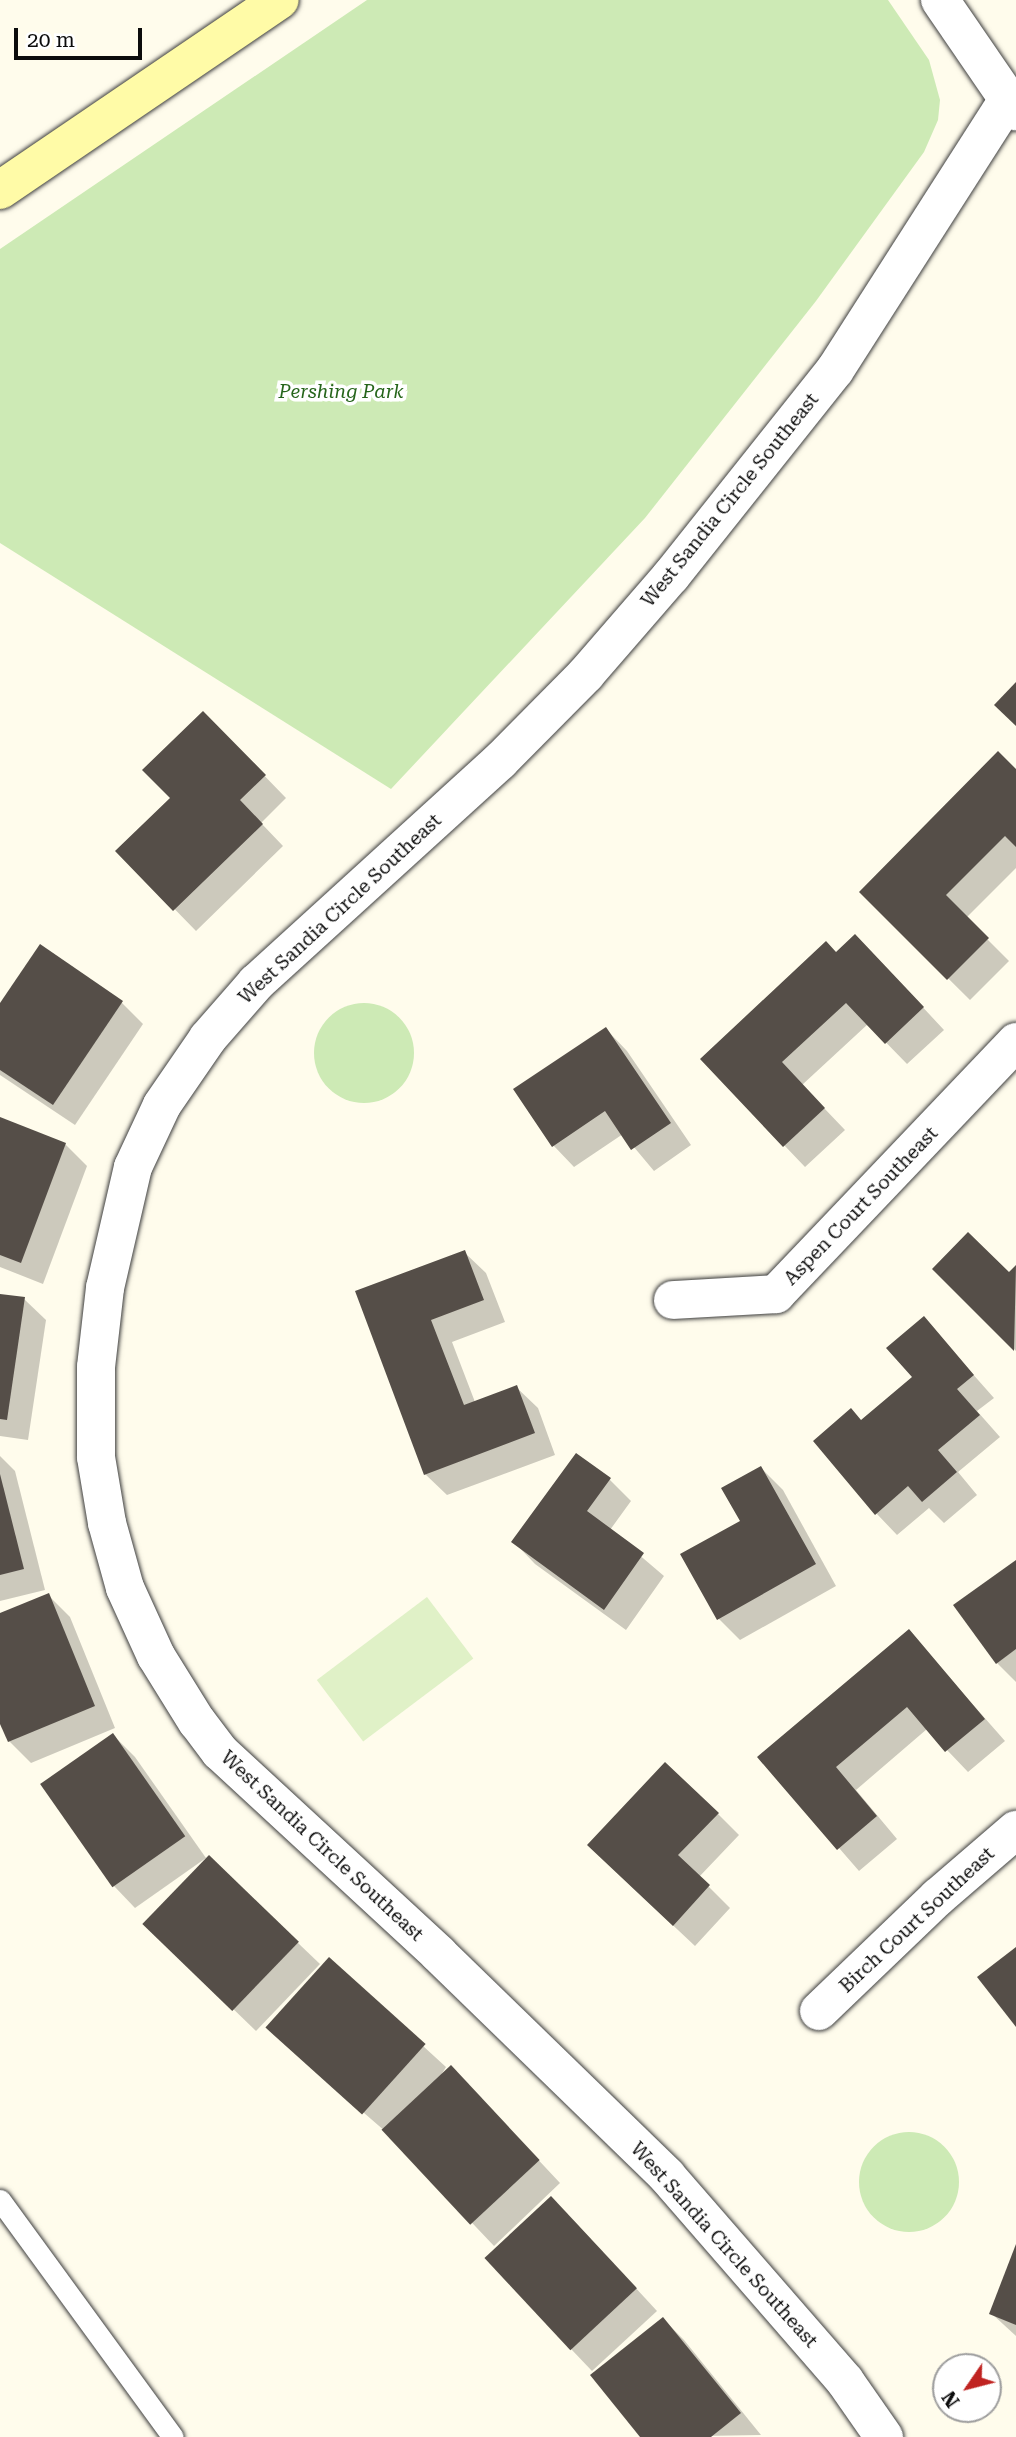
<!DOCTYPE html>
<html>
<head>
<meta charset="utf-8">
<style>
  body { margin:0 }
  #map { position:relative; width:1016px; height:2437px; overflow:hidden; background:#fffcec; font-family:"Roboto Serif",serif }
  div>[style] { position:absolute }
  .green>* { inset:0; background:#cdeab5 }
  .round { border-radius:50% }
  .pitch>* { inset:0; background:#e0f1c7; transform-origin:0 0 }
  .shadow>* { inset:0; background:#0003 }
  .building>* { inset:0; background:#554e48; transform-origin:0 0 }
  .roads { filter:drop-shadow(0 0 2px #3f3f3f) drop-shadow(0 0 2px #3f3f3f) }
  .service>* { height:21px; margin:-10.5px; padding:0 10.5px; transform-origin:10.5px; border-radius:10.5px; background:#fff }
  .minor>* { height:38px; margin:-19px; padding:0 19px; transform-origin:19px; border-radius:19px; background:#fff }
  .secondary>* { height:38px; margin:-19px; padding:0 19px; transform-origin:19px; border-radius:19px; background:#fffba7 }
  span { translate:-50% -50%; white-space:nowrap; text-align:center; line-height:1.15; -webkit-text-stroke:7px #fff; paint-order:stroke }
  .park-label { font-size:19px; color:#26651b; font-style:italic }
  .street-label { font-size:19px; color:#0c0c0c }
  .north { position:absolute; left:932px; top:2353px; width:70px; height:70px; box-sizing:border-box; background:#fff; border:2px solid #9e9e9e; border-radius:50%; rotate:235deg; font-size:19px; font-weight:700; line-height:28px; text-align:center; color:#0c0c0c }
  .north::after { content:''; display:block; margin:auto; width:24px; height:32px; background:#c02321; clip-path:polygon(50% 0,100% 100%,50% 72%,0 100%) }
  .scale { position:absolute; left:14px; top:28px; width:128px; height:32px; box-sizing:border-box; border:4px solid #0c0c0c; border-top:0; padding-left:9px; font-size:21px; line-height:24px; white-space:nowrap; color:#0c0c0c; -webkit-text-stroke:5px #fff; paint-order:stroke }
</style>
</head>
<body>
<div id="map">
  <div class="green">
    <i style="clip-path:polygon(367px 0,888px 0,929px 60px,940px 100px,938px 120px,924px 152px,816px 301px,645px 518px,391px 789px,0 543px,0 249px)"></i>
    <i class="round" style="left:314px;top:1003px;width:100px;height:100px"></i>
    <i class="round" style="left:859px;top:2132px;width:100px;height:100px"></i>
  </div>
  <div class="pitch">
    <i style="left:427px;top:1597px;width:77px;height:138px;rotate:53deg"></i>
  </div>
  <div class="shadow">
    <i style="clip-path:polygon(224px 734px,286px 798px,261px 823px,283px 846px,196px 931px,118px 851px,172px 798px)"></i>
    <i style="clip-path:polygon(1016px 772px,1016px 868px,966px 918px,1009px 961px,970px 1000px,861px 892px)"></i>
    <i style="clip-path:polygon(837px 954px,877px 958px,944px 1030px,907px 1064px,868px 1024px,802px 1085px,845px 1130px,805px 1167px,702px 1059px)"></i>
    <i style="clip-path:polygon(121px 1002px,143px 1024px,75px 1125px,0 1075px,0 1006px)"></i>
    <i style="clip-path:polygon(606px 1029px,627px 1051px,691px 1145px,654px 1171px,623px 1134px,574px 1167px,553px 1145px)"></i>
    <i style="clip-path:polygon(0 1119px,65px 1144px,87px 1166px,43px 1284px,0 1267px)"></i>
    <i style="clip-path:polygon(464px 1252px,486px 1273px,505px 1322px,452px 1342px,475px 1402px,516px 1387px,538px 1408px,555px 1455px,447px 1495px,425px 1474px,357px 1292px)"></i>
    <i style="clip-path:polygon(1016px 1267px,1016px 1351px,934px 1269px,1009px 1274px)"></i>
    <i style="clip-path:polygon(0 1295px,24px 1299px,46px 1320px,28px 1440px,0 1436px)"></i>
    <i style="clip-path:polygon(924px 1319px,994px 1398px,977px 1411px,1000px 1437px,958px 1472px,977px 1495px,944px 1523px,929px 1508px,897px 1535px,876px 1513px,861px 1422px,914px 1377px)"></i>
    <i style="clip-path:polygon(0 1456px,15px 1471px,45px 1590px,0 1601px)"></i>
    <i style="clip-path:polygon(761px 1468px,783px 1490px,836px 1586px,740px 1640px,718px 1618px,742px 1521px)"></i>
    <i style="clip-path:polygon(609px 1479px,631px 1501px,610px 1530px,664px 1576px,626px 1630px,535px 1564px,514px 1542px)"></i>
    <i style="clip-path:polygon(1016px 1562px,1016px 1682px,997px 1663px)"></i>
    <i style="clip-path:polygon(48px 1595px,70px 1617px,115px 1728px,31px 1763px,9px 1741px,0 1719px,0 1615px)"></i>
    <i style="clip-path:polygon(909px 1632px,1005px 1741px,968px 1772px,927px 1729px,856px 1790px,897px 1839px,859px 1871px,760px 1757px)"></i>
    <i style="clip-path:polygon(113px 1735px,135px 1757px,206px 1858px,135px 1908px,114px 1886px)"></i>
    <i style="clip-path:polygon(718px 1814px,739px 1835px,699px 1877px,730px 1908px,695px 1946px,611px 1867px)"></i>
    <i style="clip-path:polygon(209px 1858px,320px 1964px,256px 2031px,168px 1946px)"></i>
    <i style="clip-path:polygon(329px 1960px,446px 2067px,438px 2080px,472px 2089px,560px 2183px,494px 2246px,386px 2132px,289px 2048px)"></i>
    <i style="clip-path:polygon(573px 2220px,657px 2311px,592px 2371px,571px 2349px)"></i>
    <i style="clip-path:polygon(1016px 2249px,1016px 2336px,991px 2313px)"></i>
    <i style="clip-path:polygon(663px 2319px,684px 2340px,761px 2435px,642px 2437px)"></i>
  </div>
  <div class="building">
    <i style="clip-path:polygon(1016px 682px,1016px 726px,994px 705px)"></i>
    <i style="clip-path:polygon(203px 711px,266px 775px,240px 800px,263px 824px,173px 911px,115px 851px,170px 798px,142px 770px)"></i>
    <i style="clip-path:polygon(998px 751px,1016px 769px,1016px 847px,1005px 836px,946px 895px,989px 938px,947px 980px,859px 892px)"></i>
    <i style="clip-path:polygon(855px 934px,924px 1007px,885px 1044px,846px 1003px,782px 1062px,825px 1108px,783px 1147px,700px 1059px,826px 941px,836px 952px)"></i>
    <i style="clip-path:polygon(40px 944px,123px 1001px,53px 1105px,0 1070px,0 1003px)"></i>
    <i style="clip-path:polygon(606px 1027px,671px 1123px,631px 1150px,605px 1111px,552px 1147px,513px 1089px)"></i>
    <i style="clip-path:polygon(0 1117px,66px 1143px,21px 1263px,0 1255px)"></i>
    <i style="clip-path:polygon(968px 1232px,1009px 1272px,1016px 1265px,1014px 1351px,932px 1269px)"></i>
    <i style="clip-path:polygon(465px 1250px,484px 1300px,431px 1320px,464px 1405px,517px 1385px,535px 1433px,424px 1475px,355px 1291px)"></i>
    <i style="clip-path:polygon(0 1294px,25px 1297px,7px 1420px,0 1419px)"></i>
    <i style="clip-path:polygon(924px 1316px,974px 1375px,957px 1389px,980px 1415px,938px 1450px,957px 1472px,922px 1502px,908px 1486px,875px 1515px,813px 1441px,851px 1408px,861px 1420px,912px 1377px,886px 1348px)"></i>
    <i style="clip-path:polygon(576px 1453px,611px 1478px,587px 1511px,644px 1553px,604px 1610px,511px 1542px)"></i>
    <i style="clip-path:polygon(761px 1466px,816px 1564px,717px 1620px,680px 1554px,740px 1521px,721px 1488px)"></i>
    <i style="clip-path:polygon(0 1474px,24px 1569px,0 1575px)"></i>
    <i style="clip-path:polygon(1016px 1560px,1016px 1649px,996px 1664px,953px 1605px)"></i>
    <i style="clip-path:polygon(49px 1593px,95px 1706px,8px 1742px,0 1724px,0 1613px)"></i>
    <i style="clip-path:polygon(909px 1629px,985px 1719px,945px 1752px,907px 1707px,836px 1767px,877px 1816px,837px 1850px,757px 1757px)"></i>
    <i style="left:113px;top:1733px;width:126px;height:89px;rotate:55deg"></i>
    <i style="clip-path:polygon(665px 1762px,719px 1813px,678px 1855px,710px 1885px,673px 1926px,587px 1845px)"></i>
    <i style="left:209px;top:1855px;width:125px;height:96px;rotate:44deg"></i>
    <i style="clip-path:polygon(1016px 1947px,1016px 2027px,977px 1977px)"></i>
    <i style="left:329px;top:1957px;width:130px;height:95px;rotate:42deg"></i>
    <i style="left:451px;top:2065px;width:130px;height:95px;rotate:47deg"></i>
    <i style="left:551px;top:2196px;width:126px;height:91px;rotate:47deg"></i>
    <i style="clip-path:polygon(1016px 2244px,1016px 2325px,989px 2314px)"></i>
    <i style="clip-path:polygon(663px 2317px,741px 2413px,711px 2437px,640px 2437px,590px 2375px)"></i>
  </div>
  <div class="roads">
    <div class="service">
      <i style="left:0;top:2200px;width:293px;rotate:53.9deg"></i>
    </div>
    <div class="minor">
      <i style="left:940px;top:0;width:135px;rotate:55.6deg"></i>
      <i style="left:673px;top:1300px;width:103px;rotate:-3.3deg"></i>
      <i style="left:776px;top:1294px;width:348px;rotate:-46.4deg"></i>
      <i style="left:819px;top:2011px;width:165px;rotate:-43.8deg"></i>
      <i style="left:938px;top:1897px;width:103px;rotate:-40.7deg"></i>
      <i style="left:884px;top:2437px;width:68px;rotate:-124.9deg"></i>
      <i style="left:845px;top:2381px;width:271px;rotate:-131deg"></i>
      <i style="left:667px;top:2176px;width:318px;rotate:-135.8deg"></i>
      <i style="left:439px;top:1954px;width:298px;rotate:-137.3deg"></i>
      <i style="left:220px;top:1752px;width:38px;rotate:-127deg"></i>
      <i style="left:197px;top:1722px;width:78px;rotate:-121.8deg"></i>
      <i style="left:156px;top:1656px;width:75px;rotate:-114.5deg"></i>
      <i style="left:125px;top:1588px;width:67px;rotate:-105.5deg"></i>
      <i style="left:107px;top:1523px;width:67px;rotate:-99.5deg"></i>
      <i style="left:96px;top:1457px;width:90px;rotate:-90deg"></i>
      <i style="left:96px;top:1367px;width:80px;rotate:-83.5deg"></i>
      <i style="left:105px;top:1288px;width:124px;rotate:-77deg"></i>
      <i style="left:133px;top:1167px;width:68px;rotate:-64.9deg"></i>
      <i style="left:162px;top:1105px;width:81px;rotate:-55.5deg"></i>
      <i style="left:208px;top:1038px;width:73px;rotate:-48.9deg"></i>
      <i style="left:256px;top:983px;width:330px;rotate:-42.3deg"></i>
      <i style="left:500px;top:761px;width:122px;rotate:-45.3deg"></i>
      <i style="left:586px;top:674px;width:130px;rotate:-49.1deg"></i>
      <i style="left:671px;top:576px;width:263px;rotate:-51.5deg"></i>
      <i style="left:835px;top:370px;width:322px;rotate:-57.4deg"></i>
    </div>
    <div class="secondary">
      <i style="left:0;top:190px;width:338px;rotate:-34.2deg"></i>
    </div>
  </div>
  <div class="park-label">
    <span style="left:341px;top:392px">Pershing Park</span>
  </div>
  <div class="street-label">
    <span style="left:730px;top:500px;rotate:-51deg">West Sandia Circle Southeast</span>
    <span style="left:340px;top:909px;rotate:-43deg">West Sandia Circle Southeast</span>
    <span style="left:861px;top:1206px;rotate:-46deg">Aspen Court Southeast</span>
    <span style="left:322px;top:1846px;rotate:43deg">West Sandia Circle Southeast</span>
    <span style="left:917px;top:1920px;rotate:-43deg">Birch Court Southeast</span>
    <span style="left:724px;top:2245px;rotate:48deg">West Sandia Circle Southeast</span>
  </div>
  <div class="north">N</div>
  <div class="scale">20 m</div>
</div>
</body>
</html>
